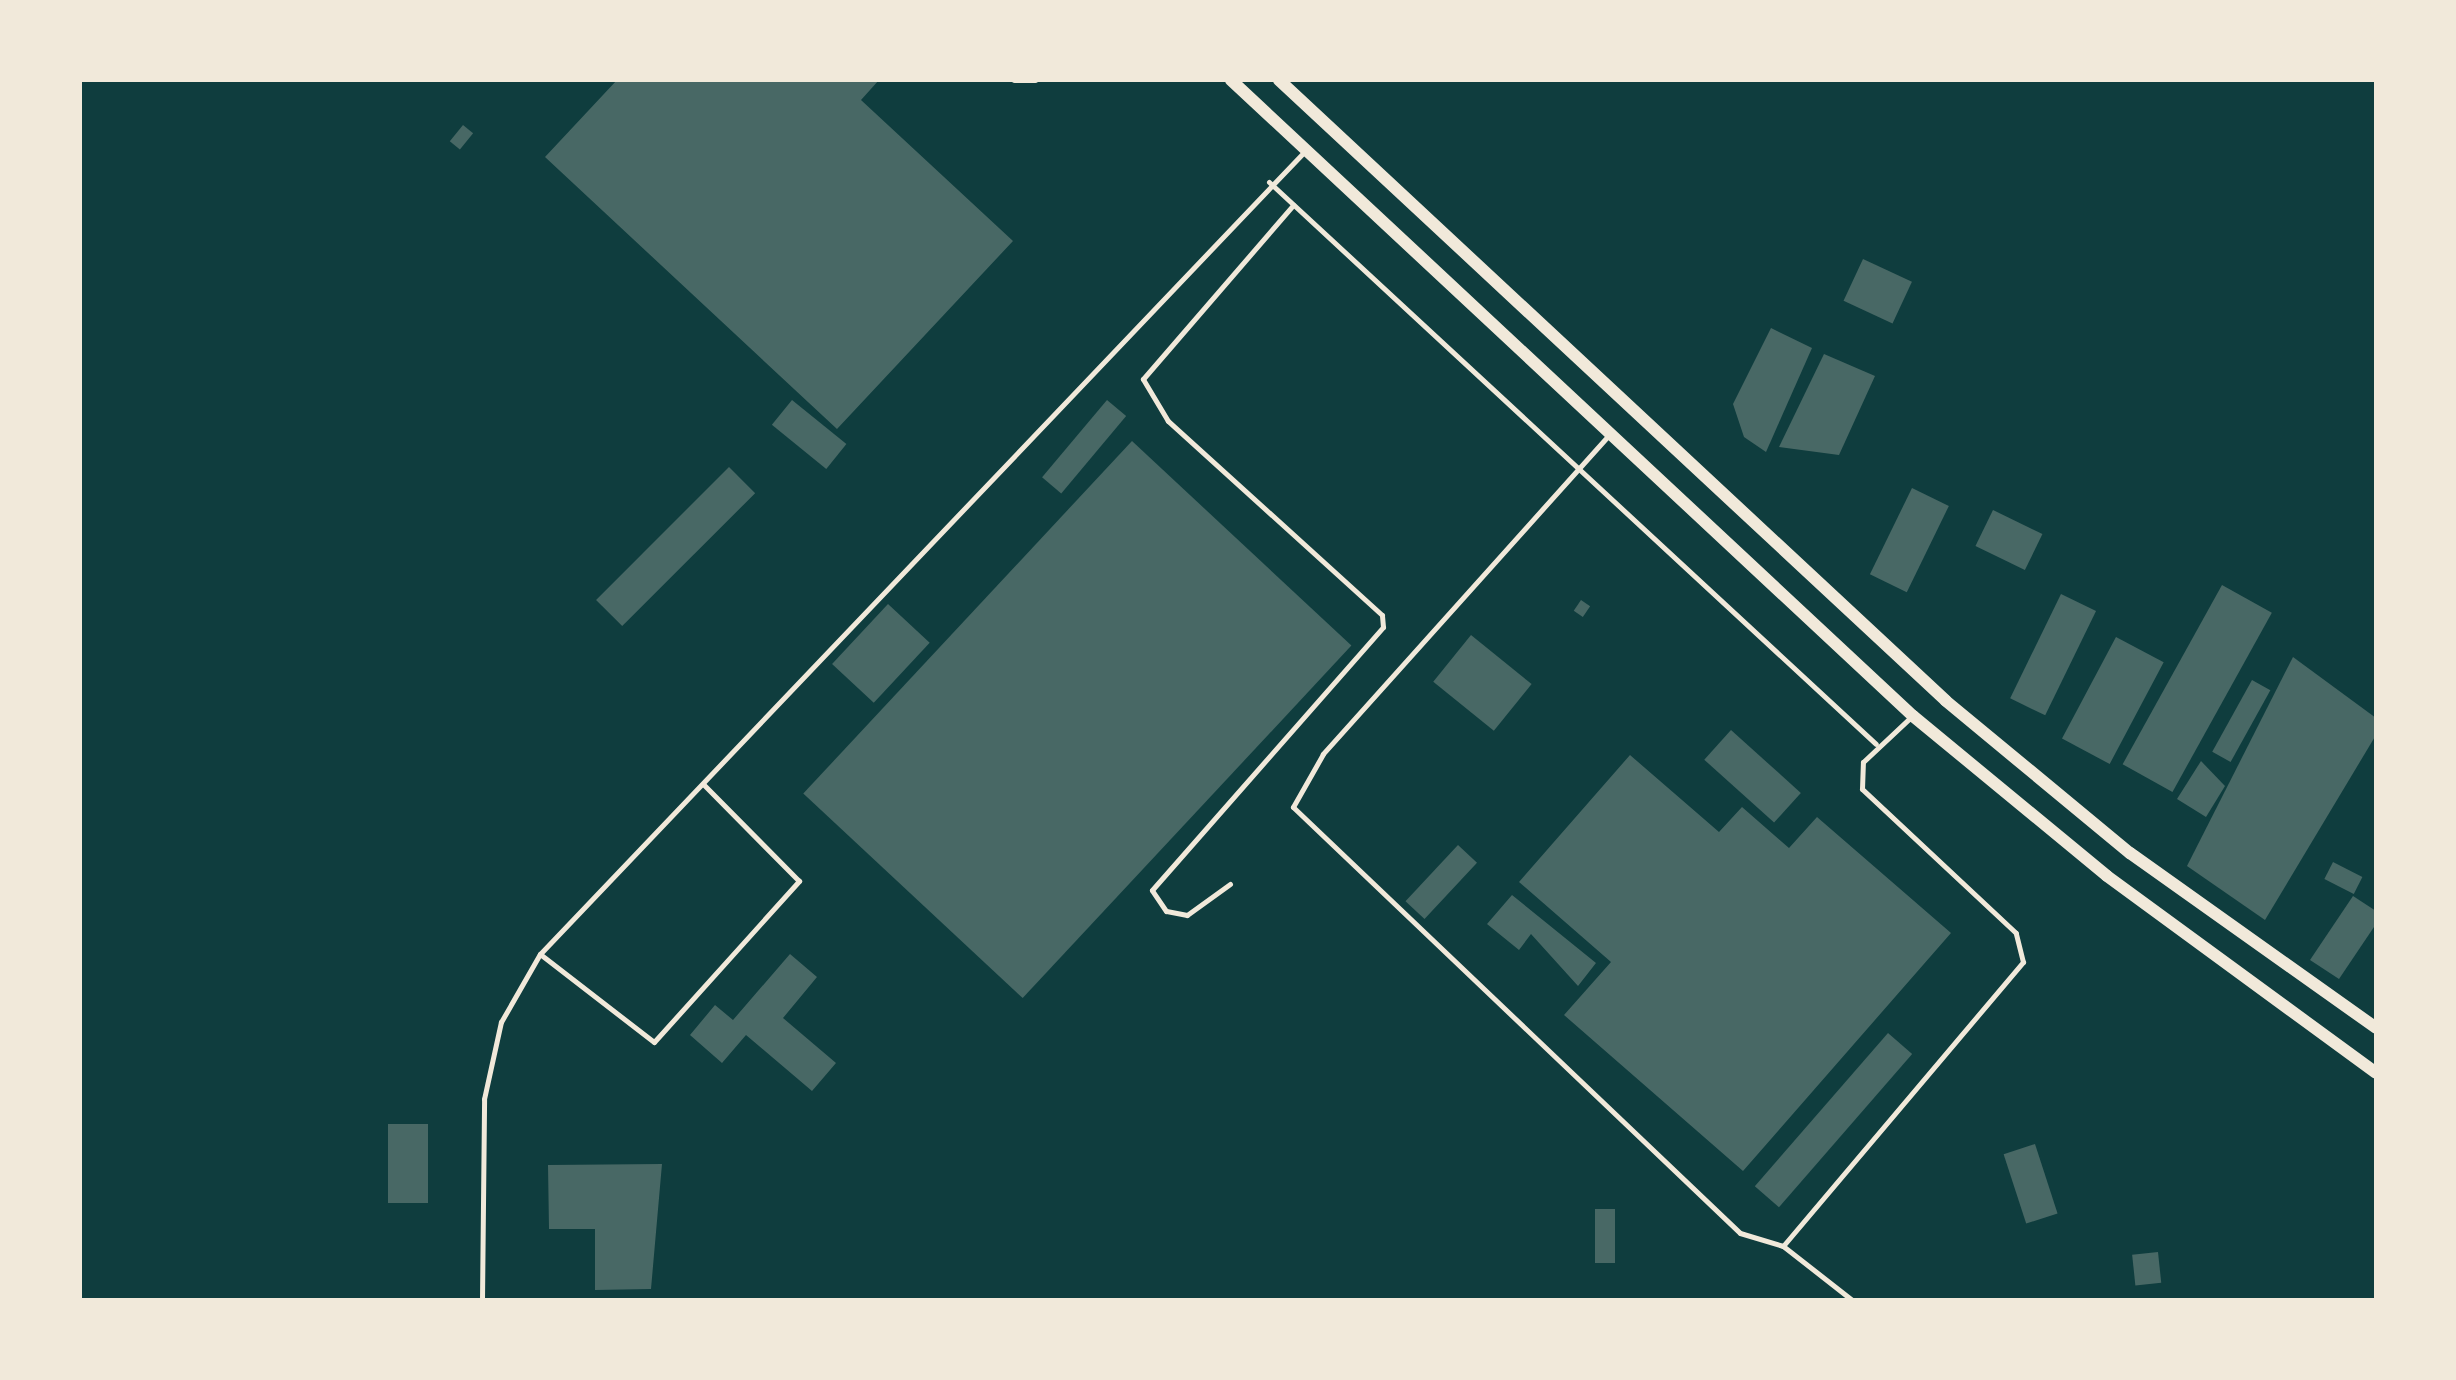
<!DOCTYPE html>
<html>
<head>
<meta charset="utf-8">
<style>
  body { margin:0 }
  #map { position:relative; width:2456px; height:1380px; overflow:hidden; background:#0f3d3e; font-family:"Crimson Pro",serif }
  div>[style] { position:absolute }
  .building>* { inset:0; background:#486865; transform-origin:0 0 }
  .service>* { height:5px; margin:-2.5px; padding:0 2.5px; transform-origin:2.5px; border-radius:2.5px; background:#f1e9da }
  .secondary>* { height:12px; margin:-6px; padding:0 6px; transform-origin:6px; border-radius:6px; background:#f1e9da }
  span { translate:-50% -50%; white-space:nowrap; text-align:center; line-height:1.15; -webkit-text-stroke:10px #f1e9da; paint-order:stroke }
  .frame { position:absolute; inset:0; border:82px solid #f1e9da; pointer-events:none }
</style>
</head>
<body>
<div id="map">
  <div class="building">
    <i style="clip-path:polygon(617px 80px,879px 80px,861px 100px,1013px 241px,837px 429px,545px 157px)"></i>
    <i style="left:463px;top:125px;width:13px;height:21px;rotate:39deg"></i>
    <i style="left:1863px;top:259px;width:54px;height:46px;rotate:25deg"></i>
    <i style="clip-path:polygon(1771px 328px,1812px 348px,1766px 452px,1744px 437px,1733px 404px)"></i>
    <i style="clip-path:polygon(1824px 354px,1875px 376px,1839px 455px,1779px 447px)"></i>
    <i style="left:792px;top:400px;width:70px;height:32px;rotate:39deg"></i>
    <i style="left:1107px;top:400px;width:25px;height:101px;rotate:40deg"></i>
    <i style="left:1132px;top:441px;width:300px;height:482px;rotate:43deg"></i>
    <i style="left:729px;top:467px;width:37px;height:188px;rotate:45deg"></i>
    <i style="left:1912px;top:488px;width:41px;height:96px;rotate:26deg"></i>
    <i style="left:1993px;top:510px;width:55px;height:40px;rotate:26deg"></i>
    <i style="left:2222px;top:585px;width:57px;height:205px;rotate:29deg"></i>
    <i style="left:2061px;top:594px;width:39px;height:116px;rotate:26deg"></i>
    <i style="left:1581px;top:600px;width:11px;height:13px;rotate:34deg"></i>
    <i style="left:888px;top:604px;width:57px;height:82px;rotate:43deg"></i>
    <i style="left:1471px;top:635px;width:78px;height:60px;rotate:39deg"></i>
    <i style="left:2116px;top:637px;width:54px;height:115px;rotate:28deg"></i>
    <i style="clip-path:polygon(2293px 657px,2376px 718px,2376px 735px,2265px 920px,2187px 866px)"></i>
    <i style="left:2252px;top:680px;width:21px;height:82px;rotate:29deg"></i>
    <i style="left:1731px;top:730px;width:94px;height:40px;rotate:42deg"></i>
    <i style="clip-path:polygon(1630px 755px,1719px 832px,1742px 807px,1789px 848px,1817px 817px,1951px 933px,1743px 1171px,1564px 1015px,1611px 962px,1519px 882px)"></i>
    <i style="clip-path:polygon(2201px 761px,2225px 786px,2206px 817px,2177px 799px)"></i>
    <i style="left:1458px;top:845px;width:26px;height:77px;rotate:43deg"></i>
    <i style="left:2333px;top:862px;width:33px;height:19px;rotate:27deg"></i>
    <i style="clip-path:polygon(1512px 895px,1596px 963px,1578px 986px,1531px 934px,1519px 950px,1487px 924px)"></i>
    <i style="clip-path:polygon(2353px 896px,2376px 911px,2376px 924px,2339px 979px,2310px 960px)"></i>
    <i style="clip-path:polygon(790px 954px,817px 977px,783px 1018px,836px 1063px,812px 1091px,746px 1035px,722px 1063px,690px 1035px,715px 1005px,733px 1020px)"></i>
    <i style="left:1888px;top:1033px;width:32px;height:203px;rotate:41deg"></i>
    <i style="left:388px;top:1124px;width:40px;height:79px"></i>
    <i style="left:2035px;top:1144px;width:73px;height:33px;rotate:72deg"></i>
    <i style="clip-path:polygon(662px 1164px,651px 1289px,595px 1290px,595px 1229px,549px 1229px,548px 1165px)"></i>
    <i style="left:1595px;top:1209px;width:20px;height:54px"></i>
    <i style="left:2158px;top:1252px;width:31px;height:26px;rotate:84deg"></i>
  </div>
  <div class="service">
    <i style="left:1014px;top:80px;width:21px"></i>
    <i style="left:1269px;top:182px;width:827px;rotate:42.8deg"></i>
    <i style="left:1608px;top:436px;width:427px;rotate:131.9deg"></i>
    <i style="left:1323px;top:754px;width:61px;rotate:119.5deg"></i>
    <i style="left:1293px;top:807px;width:617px;rotate:43.62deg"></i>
    <i style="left:1740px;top:1233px;width:45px;rotate:16.8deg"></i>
    <i style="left:1783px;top:1246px;width:88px;rotate:38deg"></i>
    <i style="left:1230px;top:884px;width:53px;rotate:144.2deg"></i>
    <i style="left:1187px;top:915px;width:21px;rotate:-169deg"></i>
    <i style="left:1166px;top:911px;width:25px;rotate:-124deg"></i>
    <i style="left:1152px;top:890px;width:350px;rotate:-48.7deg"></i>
    <i style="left:1383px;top:627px;width:12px;rotate:-95deg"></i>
    <i style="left:1382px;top:615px;width:289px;rotate:-137.8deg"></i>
    <i style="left:1168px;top:421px;width:49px;rotate:-120.8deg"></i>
    <i style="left:1143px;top:379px;width:230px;rotate:-49.2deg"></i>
    <i style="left:540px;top:954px;width:144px;rotate:37.7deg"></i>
    <i style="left:654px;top:1042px;width:217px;rotate:-48deg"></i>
    <i style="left:799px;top:881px;width:136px;rotate:-134.7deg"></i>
    <i style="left:1783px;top:1246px;width:372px;rotate:-49.8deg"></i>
    <i style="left:2023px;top:962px;width:30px;rotate:-104deg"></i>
    <i style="left:2016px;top:933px;width:211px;rotate:-136.9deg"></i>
    <i style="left:1862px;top:789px;width:27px;rotate:-88deg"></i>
    <i style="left:1863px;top:762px;width:66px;rotate:-43.2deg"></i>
    <i style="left:482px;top:1300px;width:201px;rotate:-89.4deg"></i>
    <i style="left:484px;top:1099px;width:79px;rotate:-77.6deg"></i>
    <i style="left:501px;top:1022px;width:78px;rotate:-60.2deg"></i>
    <i style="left:540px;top:954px;width:1106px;rotate:-46.39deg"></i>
  </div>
  <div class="secondary">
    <i style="left:1231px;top:80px;width:933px;rotate:43deg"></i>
    <i style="left:1913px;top:716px;width:251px;rotate:39.5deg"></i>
    <i style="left:2107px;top:876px;width:333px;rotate:36.2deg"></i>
    <i style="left:1279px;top:80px;width:911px;rotate:42.95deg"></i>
    <i style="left:1946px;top:701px;width:239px;rotate:39.6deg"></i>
    <i style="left:2130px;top:853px;width:302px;rotate:35.4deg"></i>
  </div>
  <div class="frame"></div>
</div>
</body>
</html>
